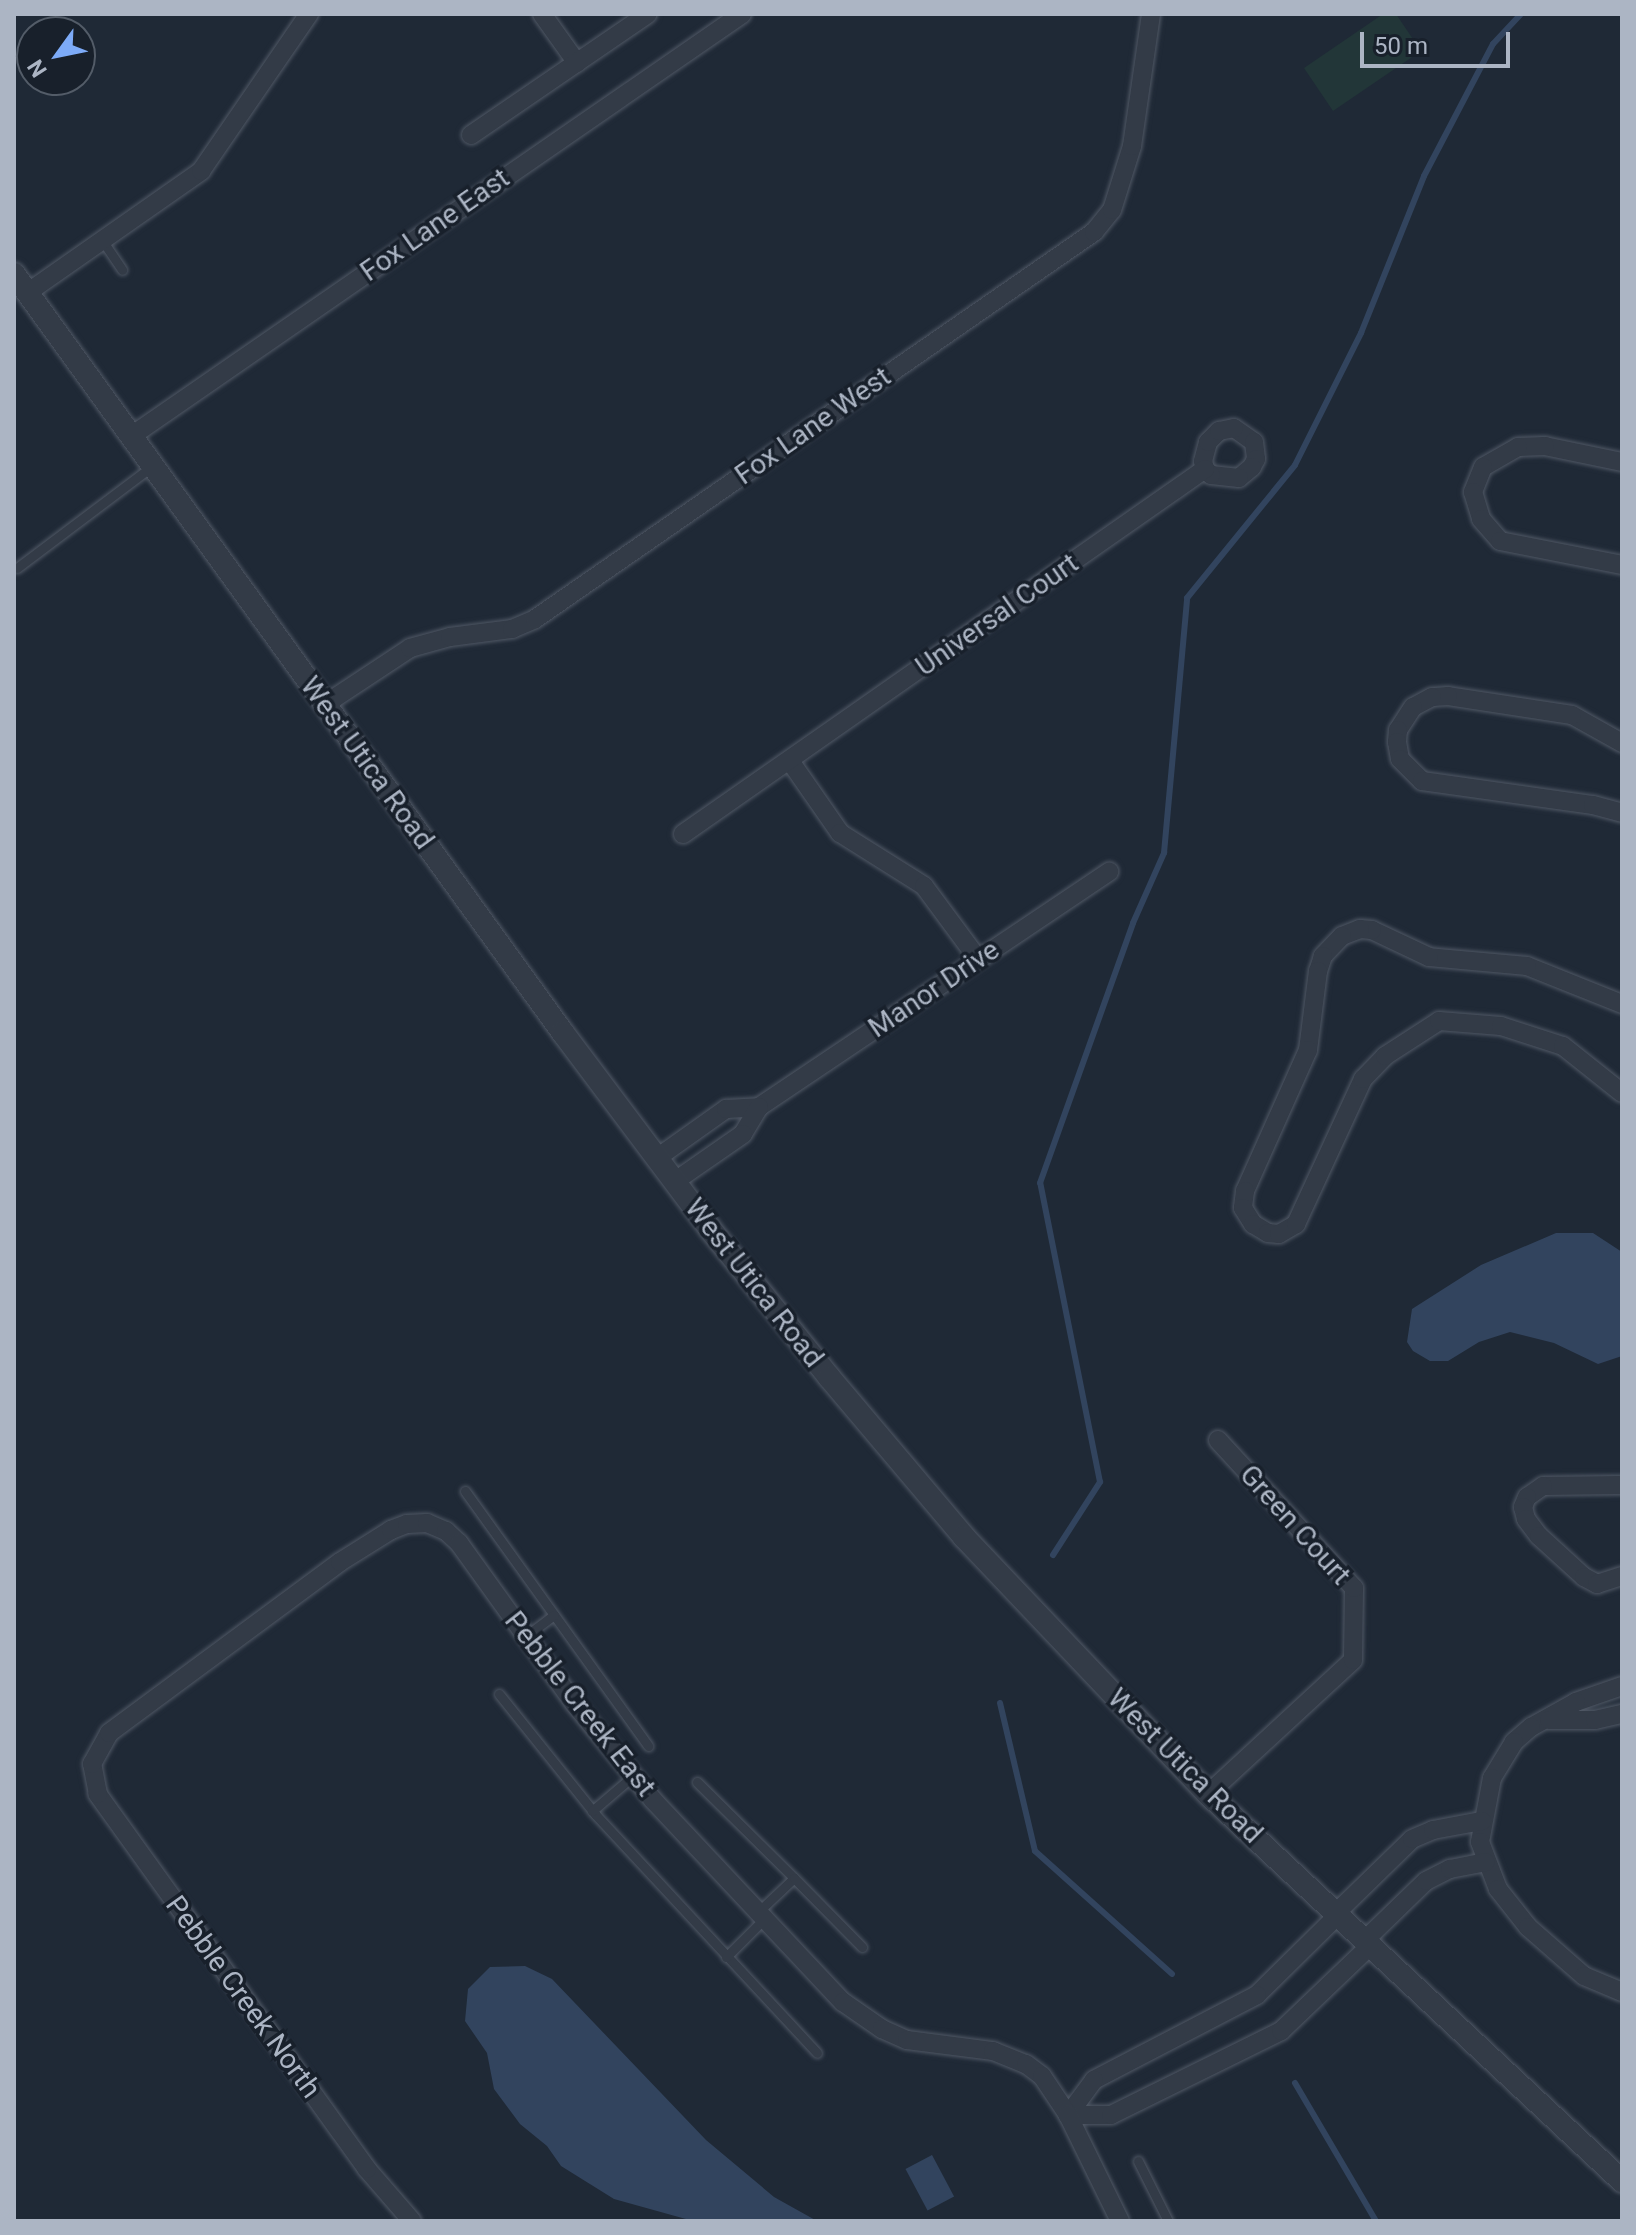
<!DOCTYPE html>
<html>
<head>
<meta charset="utf-8">
<style>
  body { margin:0 }
  #map { position:relative; width:1636px; height:2235px; overflow:hidden; background:#1f2936; font-family:Roboto,sans-serif }
  div>[style] { position:absolute }
  .green>* { inset:0; background:#223638 }
  .water>* { inset:0; background:#32445e; transform-origin:0 0 }
  .stream>* { height:6px; margin:-3px; padding:0 3px; transform-origin:3px; border-radius:3px; background:#32445e }
  .roads { filter:drop-shadow(0 0 2px #505865) drop-shadow(0 0 2px #505865) }
  .service>* { height:9px; margin:-4.5px; padding:0 4.5px; transform-origin:4.5px; border-radius:4.5px; background:#333b47 }
  .minor>* { height:18px; margin:-9px; padding:0 9px; transform-origin:9px; border-radius:9px; background:#333b47 }
  .tertiary>* { height:22px; margin:-11px; padding:0 11px; transform-origin:11px; border-radius:11px; background:#333b47 }
  span { translate:-50% -50%; white-space:nowrap; text-align:center; line-height:1.15; -webkit-text-stroke:7px #18202b; paint-order:stroke }
  .street-label { font-size:28px; color:#acb5c4 }
  .frame { position:absolute; inset:0; border:16px solid #acb5c4; pointer-events:none }
  .north { position:absolute; left:16px; top:16px; width:80px; height:80px; box-sizing:border-box; background:#18202b; border:2px solid #535c68; border-radius:50%; rotate:237deg; font-size:22px; font-weight:700; line-height:32px; text-align:center; color:#acb5c4 }
  .north::after { content:''; display:block; margin:auto; width:28px; height:36px; background:#7dabf8; clip-path:polygon(50% 0,100% 100%,50% 72%,0 100%) }
  .scale { position:absolute; left:1360px; top:32px; width:150px; height:36px; box-sizing:border-box; border:4px solid #acb5c4; border-top:0; padding-left:10px; font-size:24px; line-height:28px; white-space:nowrap; color:#acb5c4; -webkit-text-stroke:6px #18202b; paint-order:stroke }
</style>
</head>
<body>
<div id="map">
  <div class="green">
    <i style="clip-path:polygon(1383px 14px,1396px 14px,1421px 51px,1333px 111px,1304px 68px)"></i>
  </div>
  <div class="water">
    <i style="clip-path:polygon(1556px 1233px,1593px 1233px,1622px 1252px,1622px 1356px,1598px 1364px,1554px 1343px,1510px 1332px,1479px 1342px,1448px 1361px,1430px 1361px,1413px 1351px,1407px 1342px,1412px 1309px,1481px 1265px)"></i>
    <i style="clip-path:polygon(525px 1966px,552px 1979px,706px 2140px,774px 2197px,817px 2221px,693px 2221px,614px 2199px,561px 2166px,547px 2146px,520px 2124px,494px 2089px,487px 2053px,465px 2021px,468px 1989px,490px 1967px)"></i>
    <i style="left:932px;top:2155px;width:47px;height:30px;rotate:62deg"></i>
  </div>
  <div class="stream">
    <i style="left:1053px;top:1555px;width:87px;rotate:-57.2deg"></i>
    <i style="left:1100px;top:1482px;width:305px;rotate:-101.3deg"></i>
    <i style="left:1040px;top:1183px;width:276px;rotate:-70.3deg"></i>
    <i style="left:1133px;top:923px;width:77px;rotate:-66.1deg"></i>
    <i style="left:1164px;top:853px;width:256px;rotate:-84.8deg"></i>
    <i style="left:1187px;top:598px;width:171px;rotate:-50.9deg"></i>
    <i style="left:1295px;top:465px;width:148px;rotate:-63.4deg"></i>
    <i style="left:1361px;top:333px;width:169px;rotate:-68.1deg"></i>
    <i style="left:1424px;top:176px;width:149px;rotate:-62.4deg"></i>
    <i style="left:1493px;top:44px;width:41px;rotate:-47deg"></i>
    <i style="left:1000px;top:1703px;width:152px;rotate:76.7deg"></i>
    <i style="left:1035px;top:1851px;width:184px;rotate:41.9deg"></i>
    <i style="left:1295px;top:2083px;width:160px;rotate:59.6deg"></i>
  </div>
  <div class="roads">
    <div class="service">
      <i style="left:102px;top:240px;width:36px;rotate:56deg"></i>
      <i style="left:17px;top:568px;width:168px;rotate:-37deg"></i>
      <i style="left:465px;top:1491px;width:314px;rotate:54.3deg"></i>
      <i style="left:526px;top:1636px;width:35px;rotate:-37deg"></i>
      <i style="left:499px;top:1694px;width:154px;rotate:51.3deg"></i>
      <i style="left:595px;top:1814px;width:326px;rotate:47.1deg"></i>
      <i style="left:697px;top:1782px;width:136px;rotate:44.7deg"></i>
      <i style="left:794px;top:1878px;width:50px;rotate:136.6deg"></i>
      <i style="left:592px;top:1811px;width:54px;rotate:-40.5deg"></i>
      <i style="left:794px;top:1878px;width:97px;rotate:45.4deg"></i>
      <i style="left:726px;top:1957px;width:55px;rotate:-45deg"></i>
      <i style="left:1138px;top:2161px;width:67px;rotate:63.4deg"></i>
    </div>
    <div class="minor">
      <i style="left:542px;top:14px;width:60px;rotate:54.5deg"></i>
      <i style="left:471px;top:135px;width:214px;rotate:-34.4deg"></i>
      <i style="left:27px;top:293px;width:213px;rotate:-35deg"></i>
      <i style="left:201px;top:171px;width:191px;rotate:-55.5deg"></i>
      <i style="left:1234px;top:428px;width:24px;rotate:35deg"></i>
      <i style="left:1254px;top:442px;width:17px;rotate:83deg"></i>
      <i style="left:1256px;top:459px;width:9px;rotate:117deg"></i>
      <i style="left:1252px;top:467px;width:17px;rotate:140deg"></i>
      <i style="left:1239px;top:478px;width:28px;rotate:-174deg"></i>
      <i style="left:1211px;top:475px;width:8px;rotate:-135deg"></i>
      <i style="left:1205px;top:469px;width:8px;rotate:-104deg"></i>
      <i style="left:1203px;top:461px;width:20px;rotate:-75deg"></i>
      <i style="left:1208px;top:442px;width:16px;rotate:-45deg"></i>
      <i style="left:1219px;top:431px;width:15px;rotate:-11deg"></i>
      <i style="left:130px;top:437px;width:744px;rotate:-34.65deg"></i>
      <i style="left:1622px;top:462px;width:79px;rotate:-168.3deg"></i>
      <i style="left:1545px;top:446px;width:27px;rotate:178deg"></i>
      <i style="left:1518px;top:447px;width:40px;rotate:150.3deg"></i>
      <i style="left:1483px;top:467px;width:27px;rotate:112deg"></i>
      <i style="left:1473px;top:492px;width:28px;rotate:73deg"></i>
      <i style="left:1481px;top:519px;width:29px;rotate:49deg"></i>
      <i style="left:1500px;top:541px;width:124px;rotate:11.1deg"></i>
      <i style="left:324px;top:705px;width:103px;rotate:-33.5deg"></i>
      <i style="left:410px;top:648px;width:41px;rotate:-15.4deg"></i>
      <i style="left:450px;top:637px;width:63px;rotate:-7.4deg"></i>
      <i style="left:512px;top:629px;width:25px;rotate:-23deg"></i>
      <i style="left:535px;top:619px;width:680px;rotate:-34.7deg"></i>
      <i style="left:1094px;top:232px;width:28px;rotate:-51deg"></i>
      <i style="left:1112px;top:210px;width:67px;rotate:-72.6deg"></i>
      <i style="left:1132px;top:146px;width:133px;rotate:-81.8deg"></i>
      <i style="left:1622px;top:743px;width:57px;rotate:-150.8deg"></i>
      <i style="left:1572px;top:715px;width:125px;rotate:-171.3deg"></i>
      <i style="left:1448px;top:696px;width:16px;rotate:176deg"></i>
      <i style="left:1432px;top:697px;width:21px;rotate:152deg"></i>
      <i style="left:1413px;top:707px;width:27px;rotate:123deg"></i>
      <i style="left:1398px;top:730px;width:12px;rotate:95deg"></i>
      <i style="left:1397px;top:742px;width:17px;rotate:80deg"></i>
      <i style="left:1400px;top:759px;width:31px;rotate:45deg"></i>
      <i style="left:1422px;top:781px;width:173px;rotate:8deg"></i>
      <i style="left:1593px;top:805px;width:30px;rotate:15deg"></i>
      <i style="left:790px;top:761px;width:88px;rotate:55.2deg"></i>
      <i style="left:840px;top:833px;width:99px;rotate:32.2deg"></i>
      <i style="left:924px;top:886px;width:91px;rotate:53.5deg"></i>
      <i style="left:683px;top:834px;width:637px;rotate:-34.96deg"></i>
      <i style="left:1622px;top:1004px;width:102px;rotate:-158.2deg"></i>
      <i style="left:1527px;top:966px;width:98px;rotate:-174.8deg"></i>
      <i style="left:1429px;top:957px;width:63px;rotate:-154.7deg"></i>
      <i style="left:1372px;top:930px;width:12px;rotate:-175deg"></i>
      <i style="left:1360px;top:929px;width:19px;rotate:159deg"></i>
      <i style="left:1342px;top:936px;width:28px;rotate:134deg"></i>
      <i style="left:1323px;top:956px;width:16px;rotate:108deg"></i>
      <i style="left:1318px;top:971px;width:80px;rotate:97.2deg"></i>
      <i style="left:1308px;top:1050px;width:154px;rotate:114.1deg"></i>
      <i style="left:1245px;top:1191px;width:17px;rotate:97deg"></i>
      <i style="left:1243px;top:1208px;width:19px;rotate:58deg"></i>
      <i style="left:1253px;top:1224px;width:17px;rotate:31deg"></i>
      <i style="left:1268px;top:1233px;width:11px;rotate:5deg"></i>
      <i style="left:1279px;top:1234px;width:20px;rotate:-30deg"></i>
      <i style="left:1296px;top:1224px;width:160px;rotate:-65.2deg"></i>
      <i style="left:1363px;top:1079px;width:32px;rotate:-46deg"></i>
      <i style="left:1385px;top:1056px;width:64px;rotate:-32.9deg"></i>
      <i style="left:1439px;top:1021px;width:62px;rotate:4.6deg"></i>
      <i style="left:1501px;top:1026px;width:65px;rotate:17.9deg"></i>
      <i style="left:1563px;top:1046px;width:75px;rotate:38.5deg"></i>
      <i style="left:759px;top:1107px;width:422px;rotate:-33.9deg"></i>
      <i style="left:657px;top:1158px;width:85px;rotate:-35.4deg"></i>
      <i style="left:726px;top:1109px;width:33px;rotate:-3deg"></i>
      <i style="left:759px;top:1107px;width:31px;rotate:121deg"></i>
      <i style="left:743px;top:1134px;width:84px;rotate:145.2deg"></i>
      <i style="left:1622px;top:1485px;width:79px;rotate:179.3deg"></i>
      <i style="left:1543px;top:1486px;width:19px;rotate:145deg"></i>
      <i style="left:1527px;top:1497px;width:11px;rotate:112deg"></i>
      <i style="left:1523px;top:1507px;width:12px;rotate:76deg"></i>
      <i style="left:1526px;top:1519px;width:21px;rotate:53deg"></i>
      <i style="left:1539px;top:1536px;width:61px;rotate:42.3deg"></i>
      <i style="left:1584px;top:1577px;width:15px;rotate:28deg"></i>
      <i style="left:1597px;top:1584px;width:26px;rotate:-18deg"></i>
      <i style="left:1622px;top:1686px;width:49px;rotate:160.8deg"></i>
      <i style="left:1576px;top:1702px;width:51px;rotate:150.9deg"></i>
      <i style="left:1531px;top:1727px;width:23px;rotate:139deg"></i>
      <i style="left:1514px;top:1742px;width:42px;rotate:121.4deg"></i>
      <i style="left:1492px;top:1778px;width:65px;rotate:100.6deg"></i>
      <i style="left:1480px;top:1842px;width:50px;rotate:69deg"></i>
      <i style="left:1498px;top:1889px;width:48px;rotate:51.7deg"></i>
      <i style="left:1528px;top:1927px;width:74px;rotate:41.2deg"></i>
      <i style="left:1584px;top:1976px;width:41px;rotate:22.8deg"></i>
      <i style="left:1549px;top:1720px;width:46px"></i>
      <i style="left:1595px;top:1720px;width:28px;rotate:-13deg"></i>
      <i style="left:1208px;top:1794px;width:197px;rotate:-42.7deg"></i>
      <i style="left:1353px;top:1660px;width:72px;rotate:-89.2deg"></i>
      <i style="left:1354px;top:1588px;width:201px;rotate:-132.6deg"></i>
      <i style="left:1335px;top:1914px;width:107px;rotate:-44.2deg"></i>
      <i style="left:1412px;top:1839px;width:23px;rotate:-23deg"></i>
      <i style="left:1433px;top:1830px;width:50px;rotate:-10.4deg"></i>
      <i style="left:1337px;top:1916px;width:112px;rotate:135.4deg"></i>
      <i style="left:1257px;top:1995px;width:184px;rotate:152.5deg"></i>
      <i style="left:1094px;top:2080px;width:44px;rotate:126.6deg"></i>
      <i style="left:1068px;top:2115px;width:43px"></i>
      <i style="left:1111px;top:2115px;width:190px;rotate:-26.3deg"></i>
      <i style="left:1281px;top:2031px;width:123px;rotate:-43.7deg"></i>
      <i style="left:1364px;top:1941px;width:86px;rotate:-44.1deg"></i>
      <i style="left:1426px;top:1881px;width:27px;rotate:-27deg"></i>
      <i style="left:1450px;top:1869px;width:36px;rotate:-11deg"></i>
      <i style="left:412px;top:2221px;width:69px;rotate:-130.9deg"></i>
      <i style="left:367px;top:2169px;width:462px;rotate:-125.7deg"></i>
      <i style="left:98px;top:1794px;width:31px;rotate:-101deg"></i>
      <i style="left:92px;top:1764px;width:35px;rotate:-61deg"></i>
      <i style="left:109px;top:1733px;width:287px;rotate:-36.5deg"></i>
      <i style="left:340px;top:1562px;width:60px;rotate:-32.1deg"></i>
      <i style="left:391px;top:1530px;width:17px;rotate:-21deg"></i>
      <i style="left:407px;top:1524px;width:20px;rotate:-3deg"></i>
      <i style="left:427px;top:1523px;width:21px;rotate:23deg"></i>
      <i style="left:446px;top:1531px;width:18px;rotate:43deg"></i>
      <i style="left:459px;top:1543px;width:197px;rotate:54.3deg"></i>
      <i style="left:574px;top:1703px;width:125px;rotate:50.8deg"></i>
      <i style="left:653px;top:1800px;width:277px;rotate:46.8deg"></i>
      <i style="left:843px;top:2002px;width:47px;rotate:34.7deg"></i>
      <i style="left:882px;top:2029px;width:27px;rotate:24deg"></i>
      <i style="left:907px;top:2040px;width:87px;rotate:7.3deg"></i>
      <i style="left:993px;top:2051px;width:35px;rotate:22deg"></i>
      <i style="left:1026px;top:2064px;width:20px;rotate:37deg"></i>
      <i style="left:1042px;top:2076px;width:47px;rotate:56.3deg"></i>
      <i style="left:1068px;top:2115px;width:118px;rotate:63.9deg"></i>
    </div>
    <div class="tertiary">
      <i style="left:14px;top:274px;width:937px;rotate:54.12deg"></i>
      <i style="left:563px;top:1033px;width:245px;rotate:53.1deg"></i>
      <i style="left:710px;top:1229px;width:190px;rotate:51.2deg"></i>
      <i style="left:829px;top:1377px;width:209px;rotate:49.8deg"></i>
      <i style="left:964px;top:1537px;width:354px;rotate:46.5deg"></i>
      <i style="left:1208px;top:1794px;width:567px;rotate:43.07deg"></i>
    </div>
  </div>
  <div class="street-label">
    <span style="left:435px;top:225px;rotate:-35deg">Fox Lane East</span>
    <span style="left:813px;top:426px;rotate:-35deg">Fox Lane West</span>
    <span style="left:997px;top:615px;rotate:-35deg">Universal Court</span>
    <span style="left:367px;top:763px;rotate:54deg">West Utica Road</span>
    <span style="left:934px;top:989px;rotate:-34deg">Manor Drive</span>
    <span style="left:754px;top:1283px;rotate:52deg">West Utica Road</span>
    <span style="left:1295px;top:1525px;rotate:48deg">Green Court</span>
    <span style="left:580px;top:1704px;rotate:52deg">Pebble Creek East</span>
    <span style="left:1185px;top:1766px;rotate:45deg">West Utica Road</span>
    <span style="left:243px;top:1997px;rotate:54deg">Pebble Creek North</span>
  </div>
  <div class="frame"></div>
  <div class="north">N</div>
  <div class="scale">50 m</div>
</div>
</body>
</html>
